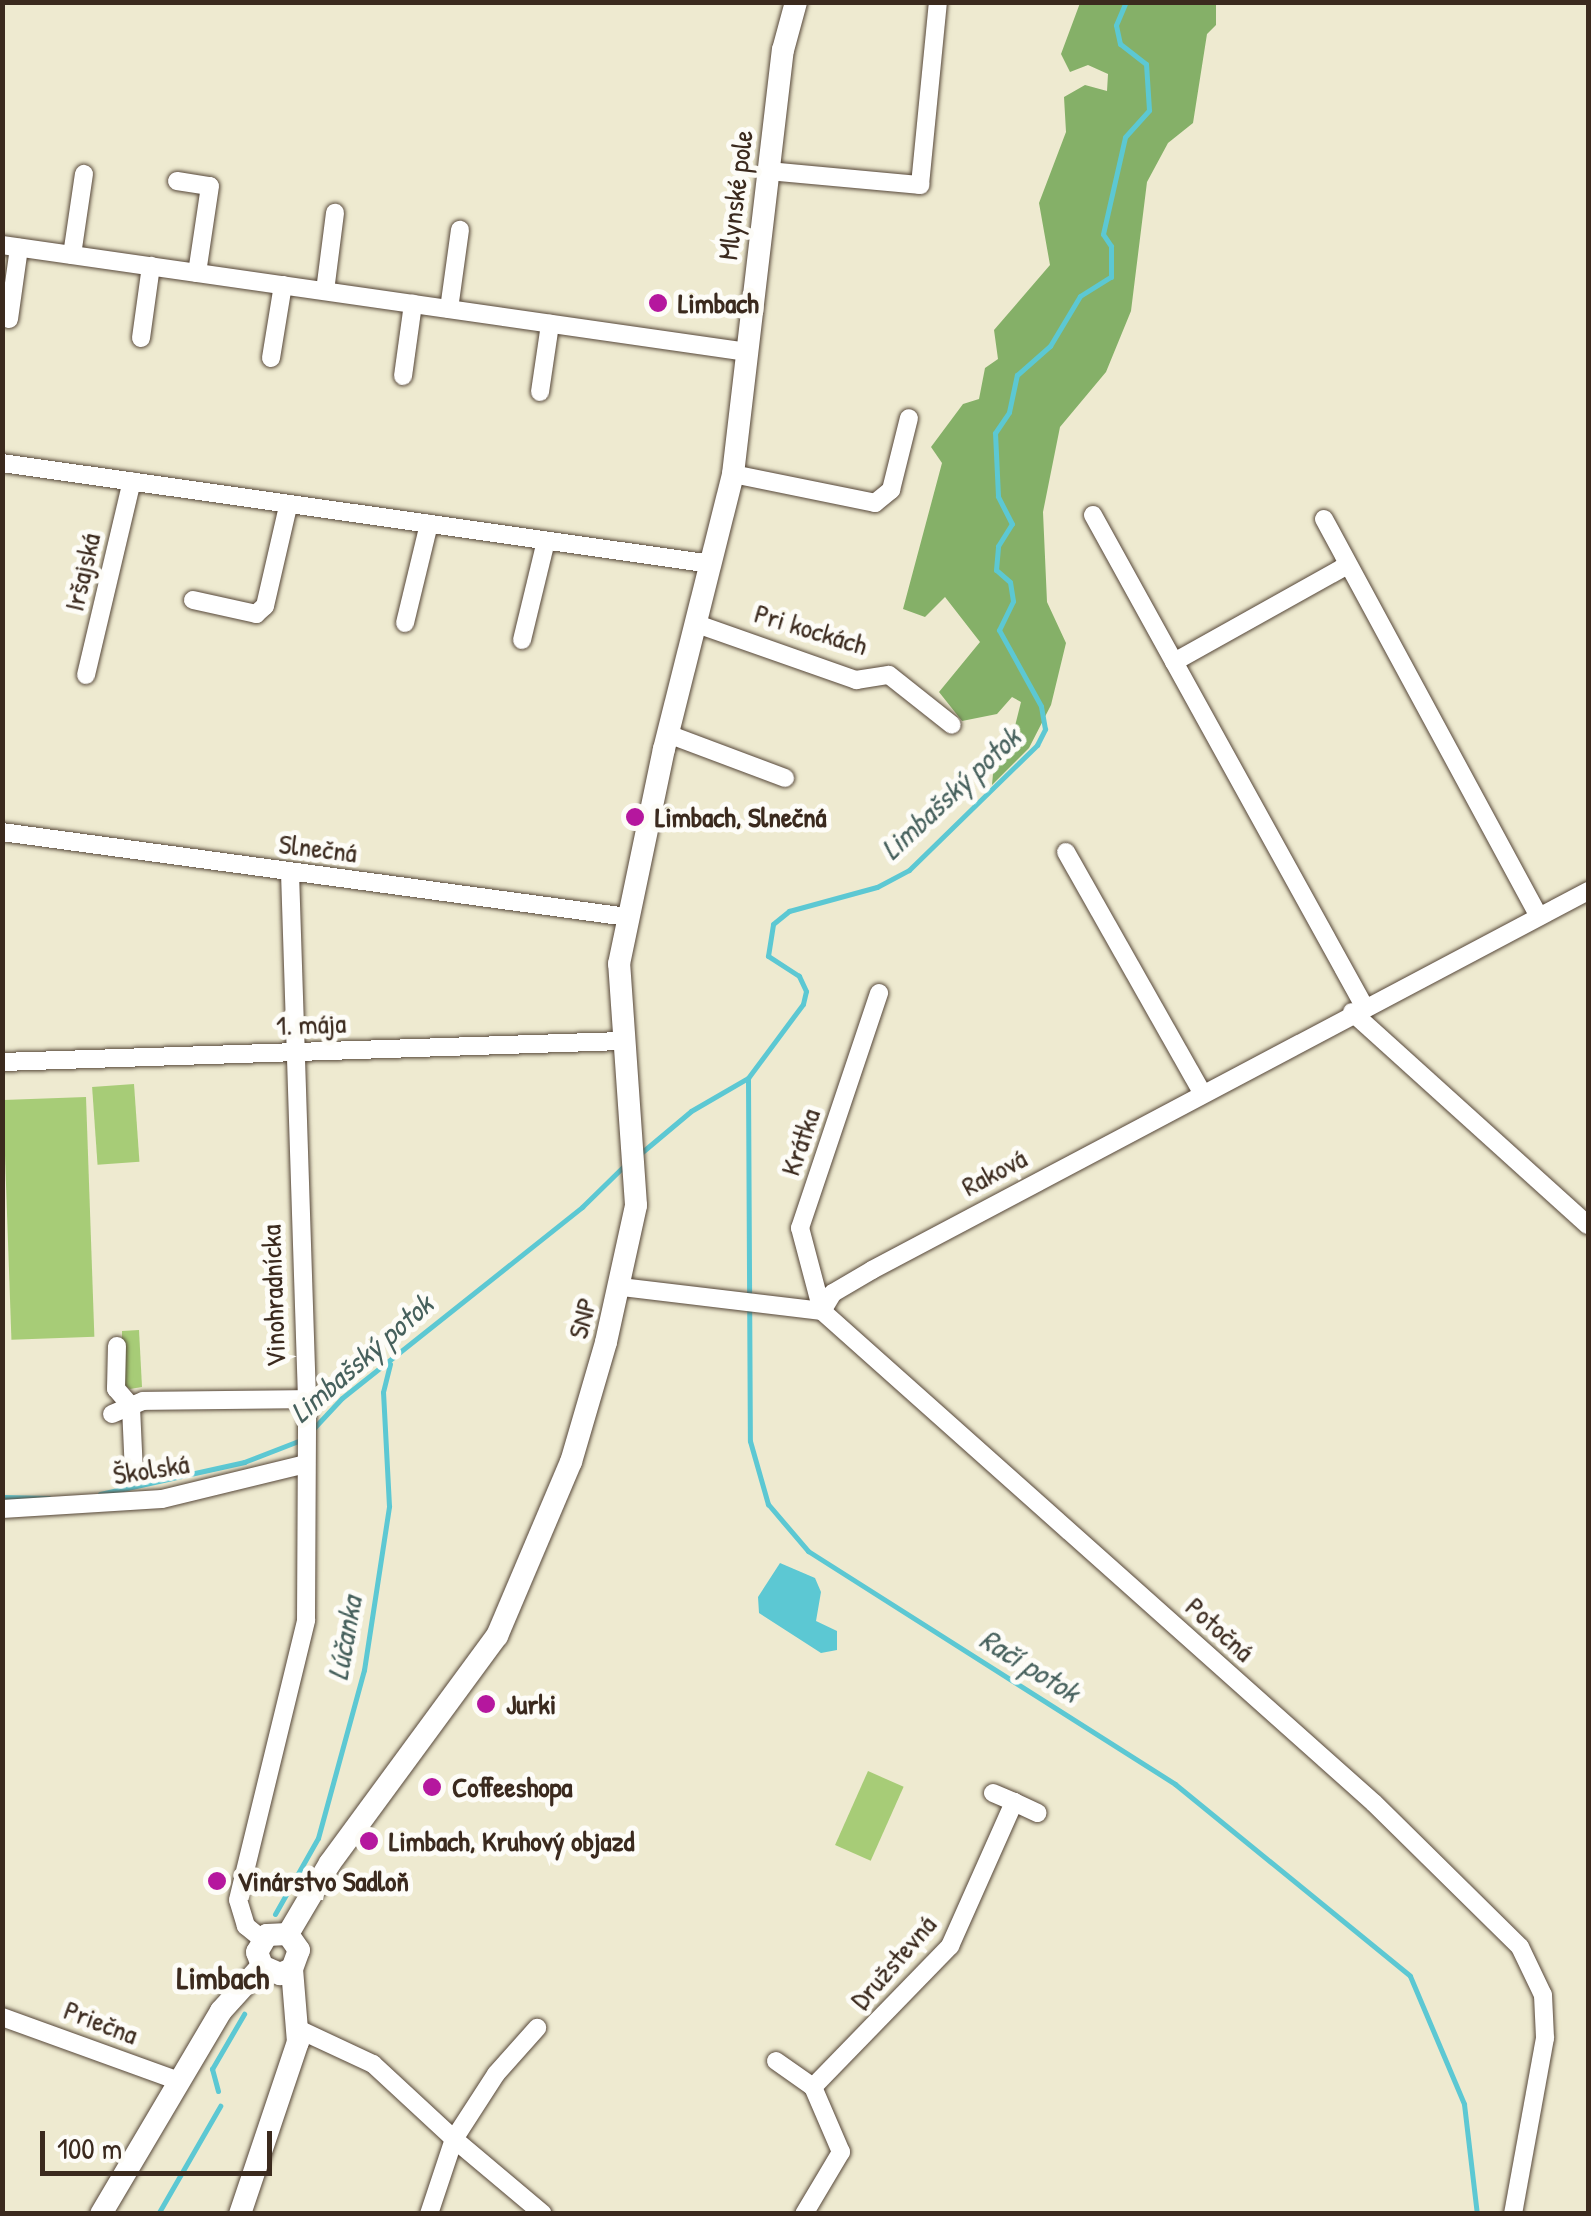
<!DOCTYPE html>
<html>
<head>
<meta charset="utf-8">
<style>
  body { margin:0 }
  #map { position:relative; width:1591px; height:2216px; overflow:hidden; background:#eeead0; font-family:"Patrick Hand",sans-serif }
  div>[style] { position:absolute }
  .green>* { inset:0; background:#a7cc77; transform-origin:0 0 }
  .forest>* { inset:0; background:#85b068 }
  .water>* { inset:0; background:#5cc8d3 }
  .stream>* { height:5px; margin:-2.5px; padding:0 2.5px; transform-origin:2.5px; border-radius:2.5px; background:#5cc8d3 }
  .roads { filter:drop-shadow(0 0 2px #564739) drop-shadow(0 0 2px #564739) }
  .minor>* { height:18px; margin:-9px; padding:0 9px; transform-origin:9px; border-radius:9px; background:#fff }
  .tertiary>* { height:22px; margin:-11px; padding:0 11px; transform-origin:11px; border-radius:11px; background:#fff }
  .dots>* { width:28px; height:28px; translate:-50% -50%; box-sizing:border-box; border:5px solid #fdfcf7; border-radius:50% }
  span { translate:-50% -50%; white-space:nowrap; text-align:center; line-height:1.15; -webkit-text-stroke:10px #fdfcf7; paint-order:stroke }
  .street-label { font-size:28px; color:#3b2a1e }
  .poi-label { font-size:28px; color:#3b2a1e; font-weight:700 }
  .left { translate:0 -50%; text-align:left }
  .water-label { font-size:30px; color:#47615d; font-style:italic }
  .quarter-label { font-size:32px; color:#3b2a1e; font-weight:700 }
  .frame { position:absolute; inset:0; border:5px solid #3b2a1e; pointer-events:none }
  .scale { position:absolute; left:40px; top:2131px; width:232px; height:45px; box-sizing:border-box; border:5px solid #3b2a1e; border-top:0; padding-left:12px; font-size:30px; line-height:35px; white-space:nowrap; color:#3b2a1e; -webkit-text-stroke:8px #fdfcf7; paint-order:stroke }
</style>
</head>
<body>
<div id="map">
  <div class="green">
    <i style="left:134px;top:1084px;width:78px;height:42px;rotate:86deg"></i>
    <i style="left:86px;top:1097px;width:240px;height:83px;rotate:88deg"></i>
    <i style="clip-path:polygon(139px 1330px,142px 1387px,130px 1389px,122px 1383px,122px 1331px)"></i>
    <i style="left:868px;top:1771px;width:39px;height:81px;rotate:24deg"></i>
  </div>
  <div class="forest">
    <i style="clip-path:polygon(1080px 3px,1216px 3px,1216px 25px,1207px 34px,1193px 123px,1168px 143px,1147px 182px,1131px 311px,1106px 372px,1060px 427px,1043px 512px,1047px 602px,1066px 643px,1051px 705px,1029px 748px,992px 785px,995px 752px,1014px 730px,1021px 702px,1012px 697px,997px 714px,962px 721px,939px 692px,980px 642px,945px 597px,925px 617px,903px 609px,942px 463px,931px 447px,963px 404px,979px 399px,985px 368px,998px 359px,994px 330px,1050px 265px,1039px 203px,1066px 132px,1064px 97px,1085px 85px,1107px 91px,1108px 74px,1088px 65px,1070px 72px,1061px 54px)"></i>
  </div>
  <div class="water">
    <i style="clip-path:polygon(780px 1563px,815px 1578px,821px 1592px,816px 1621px,837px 1631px,837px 1650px,821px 1653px,759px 1613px,758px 1597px)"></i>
  </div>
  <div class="stream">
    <i style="left:748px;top:1080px;width:361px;rotate:89.7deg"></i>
    <i style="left:750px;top:1441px;width:66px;rotate:74.1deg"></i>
    <i style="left:768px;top:1504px;width:62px;rotate:49.6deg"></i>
    <i style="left:808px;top:1551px;width:435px;rotate:32.4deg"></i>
    <i style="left:1175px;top:1784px;width:303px;rotate:39.2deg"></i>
    <i style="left:1410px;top:1976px;width:139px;rotate:67.1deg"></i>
    <i style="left:1464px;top:2104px;width:111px;rotate:83.3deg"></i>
    <i style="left:641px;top:1153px;width:65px;rotate:-40deg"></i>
    <i style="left:691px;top:1111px;width:66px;rotate:-30.1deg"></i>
    <i style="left:748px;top:1078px;width:92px;rotate:-53.4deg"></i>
    <i style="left:803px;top:1004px;width:13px;rotate:-77deg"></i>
    <i style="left:806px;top:991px;width:17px;rotate:-115deg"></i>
    <i style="left:799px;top:976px;width:37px;rotate:-147deg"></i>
    <i style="left:768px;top:956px;width:32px;rotate:-81deg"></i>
    <i style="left:773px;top:924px;width:21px;rotate:-39deg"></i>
    <i style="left:789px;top:911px;width:91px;rotate:-15.3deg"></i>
    <i style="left:877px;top:887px;width:36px;rotate:-28deg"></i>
    <i style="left:909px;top:870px;width:179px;rotate:-44.3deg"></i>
    <i style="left:1037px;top:745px;width:18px;rotate:-63deg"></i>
    <i style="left:1045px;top:729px;width:23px;rotate:-100deg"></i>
    <i style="left:1041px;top:706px;width:87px;rotate:-118.9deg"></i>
    <i style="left:999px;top:630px;width:32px;rotate:-64deg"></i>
    <i style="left:1013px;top:601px;width:19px;rotate:-99deg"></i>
    <i style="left:1010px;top:582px;width:18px;rotate:-139deg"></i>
    <i style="left:996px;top:570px;width:24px;rotate:-85deg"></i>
    <i style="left:998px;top:546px;width:26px;rotate:-58deg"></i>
    <i style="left:1012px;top:524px;width:31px;rotate:-117deg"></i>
    <i style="left:998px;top:496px;width:63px;rotate:-92.7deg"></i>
    <i style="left:995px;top:433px;width:25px;rotate:-56deg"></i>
    <i style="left:1009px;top:412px;width:38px;rotate:-78deg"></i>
    <i style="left:1017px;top:375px;width:44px;rotate:-41.3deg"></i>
    <i style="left:1050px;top:346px;width:58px;rotate:-59deg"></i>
    <i style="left:1080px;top:296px;width:36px;rotate:-32deg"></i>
    <i style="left:1111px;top:277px;width:31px;rotate:-90deg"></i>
    <i style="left:1111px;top:246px;width:14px;rotate:-124deg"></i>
    <i style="left:1103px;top:234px;width:99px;rotate:-77.2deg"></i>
    <i style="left:1125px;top:137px;width:36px;rotate:-48deg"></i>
    <i style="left:1149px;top:110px;width:46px;rotate:-93.7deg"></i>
    <i style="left:1146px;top:64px;width:33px;rotate:-142deg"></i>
    <i style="left:1120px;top:44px;width:19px;rotate:-102deg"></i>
    <i style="left:1116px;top:25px;width:25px;rotate:-67deg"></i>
    <i style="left:313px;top:1429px;width:42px;rotate:-46.9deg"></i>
    <i style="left:342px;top:1398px;width:307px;rotate:-38.5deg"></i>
    <i style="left:582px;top:1207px;width:64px;rotate:-44.4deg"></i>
    <i style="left:100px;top:1494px;width:148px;rotate:-12.5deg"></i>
    <i style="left:244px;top:1462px;width:61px;rotate:-21.1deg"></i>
    <i style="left:2px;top:1497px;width:47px;rotate:1.2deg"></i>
    <i style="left:275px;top:1914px;width:87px;rotate:-60.5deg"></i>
    <i style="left:318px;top:1838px;width:174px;rotate:-74.7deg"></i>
    <i style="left:364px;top:1670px;width:166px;rotate:-81.3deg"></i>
    <i style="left:389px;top:1506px;width:114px;rotate:-93deg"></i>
    <i style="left:383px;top:1392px;width:29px;rotate:-76deg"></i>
    <i style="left:218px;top:2091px;width:23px;rotate:-105deg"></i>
    <i style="left:212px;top:2069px;width:64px;rotate:-59.8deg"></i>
    <i style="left:158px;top:2214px;width:125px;rotate:-60.1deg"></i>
  </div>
  <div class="roads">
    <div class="minor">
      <i style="left:769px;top:171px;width:152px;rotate:5.3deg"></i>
      <i style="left:920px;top:185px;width:184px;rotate:-84.4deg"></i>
      <i style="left:177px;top:181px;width:33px;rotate:9deg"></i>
      <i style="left:210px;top:186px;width:88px;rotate:98.5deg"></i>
      <i style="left:2px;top:245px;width:753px;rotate:8.17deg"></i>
      <i style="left:72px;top:255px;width:82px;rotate:-81.6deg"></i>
      <i style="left:325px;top:291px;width:79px;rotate:-82.7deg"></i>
      <i style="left:449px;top:309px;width:80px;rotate:-82.1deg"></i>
      <i style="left:9px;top:319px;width:72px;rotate:-82deg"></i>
      <i style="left:141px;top:338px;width:73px;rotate:-82.1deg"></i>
      <i style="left:271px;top:358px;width:74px;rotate:-80.7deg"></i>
      <i style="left:403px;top:376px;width:73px;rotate:-82.1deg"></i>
      <i style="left:540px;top:392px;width:69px;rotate:-81.6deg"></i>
      <i style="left:2px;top:463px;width:717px;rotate:8.1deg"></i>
      <i style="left:733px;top:474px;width:145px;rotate:11.5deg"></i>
      <i style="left:875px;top:503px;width:21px;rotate:-39deg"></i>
      <i style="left:891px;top:490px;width:74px;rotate:-76deg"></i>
      <i style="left:1093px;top:515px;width:561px;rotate:61.1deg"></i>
      <i style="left:1324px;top:519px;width:451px;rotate:61.6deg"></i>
      <i style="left:193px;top:600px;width:65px;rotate:12.5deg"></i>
      <i style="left:256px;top:614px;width:12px;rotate:-42deg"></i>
      <i style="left:265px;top:606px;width:103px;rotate:-77deg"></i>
      <i style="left:405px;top:623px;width:102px;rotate:-76.4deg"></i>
      <i style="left:697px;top:624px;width:169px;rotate:19.4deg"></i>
      <i style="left:856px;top:680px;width:33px;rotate:-9deg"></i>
      <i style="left:889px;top:675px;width:80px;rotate:38.4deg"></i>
      <i style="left:522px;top:640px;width:102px;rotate:-76.4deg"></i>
      <i style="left:1174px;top:662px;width:197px;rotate:-29.2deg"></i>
      <i style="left:86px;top:675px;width:199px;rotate:-76.7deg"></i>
      <i style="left:668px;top:734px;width:125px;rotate:20.6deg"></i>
      <i style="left:2px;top:832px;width:631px;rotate:7.74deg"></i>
      <i style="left:1066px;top:852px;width:274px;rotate:60.5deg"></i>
      <i style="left:1352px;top:1012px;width:318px;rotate:42.1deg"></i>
      <i style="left:2px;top:1062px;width:620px;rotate:-1.94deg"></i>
      <i style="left:621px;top:1287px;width:202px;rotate:6.8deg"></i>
      <i style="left:822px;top:1311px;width:739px;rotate:41.71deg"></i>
      <i style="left:1374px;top:1803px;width:205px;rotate:44.6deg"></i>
      <i style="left:1520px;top:1947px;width:53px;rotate:64.4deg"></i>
      <i style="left:1543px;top:1995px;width:43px;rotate:87.3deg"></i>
      <i style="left:1545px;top:2038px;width:179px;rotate:100.3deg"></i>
      <i style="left:822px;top:1311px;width:21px;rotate:-59deg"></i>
      <i style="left:833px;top:1293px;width:45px;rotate:-30.5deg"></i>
      <i style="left:872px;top:1270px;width:810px;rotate:-27.89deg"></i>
      <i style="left:822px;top:1311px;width:86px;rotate:-104.8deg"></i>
      <i style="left:800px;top:1228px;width:248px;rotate:-71.4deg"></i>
      <i style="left:112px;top:1414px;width:21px;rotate:-23deg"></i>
      <i style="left:131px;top:1406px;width:23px;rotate:-131deg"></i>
      <i style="left:116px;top:1389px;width:43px;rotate:-88.7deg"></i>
      <i style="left:134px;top:1473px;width:67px;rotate:-92.6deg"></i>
      <i style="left:131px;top:1406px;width:13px;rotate:-23deg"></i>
      <i style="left:143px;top:1401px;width:164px;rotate:-0.7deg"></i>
      <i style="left:2px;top:1509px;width:160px;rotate:-3.6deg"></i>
      <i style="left:162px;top:1499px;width:148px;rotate:-13.7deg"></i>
      <i style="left:993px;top:1793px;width:23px;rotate:23deg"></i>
      <i style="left:262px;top:1939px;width:21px;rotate:-141deg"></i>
      <i style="left:246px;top:1926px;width:27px;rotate:-107deg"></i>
      <i style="left:238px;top:1900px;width:288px;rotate:-76.3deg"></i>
      <i style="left:306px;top:1620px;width:221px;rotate:-89.7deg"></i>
      <i style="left:307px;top:1399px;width:526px;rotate:-91.85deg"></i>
      <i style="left:2px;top:2017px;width:188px;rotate:19.9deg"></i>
      <i style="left:298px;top:2029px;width:83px;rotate:25deg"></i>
      <i style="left:373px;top:2064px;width:110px;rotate:42.8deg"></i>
      <i style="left:454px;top:2139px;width:77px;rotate:-57.1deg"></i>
      <i style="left:496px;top:2074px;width:62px;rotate:-48.3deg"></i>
      <i style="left:776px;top:2061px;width:45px;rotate:35.1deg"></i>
      <i style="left:813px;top:2087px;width:71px;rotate:66.7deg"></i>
      <i style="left:841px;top:2152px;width:72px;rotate:120.8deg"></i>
      <i style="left:813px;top:2087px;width:197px;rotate:-45.8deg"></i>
      <i style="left:950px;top:1946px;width:158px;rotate:-66deg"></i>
      <i style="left:1014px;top:1802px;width:26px;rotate:25deg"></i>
      <i style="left:429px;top:2214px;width:79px;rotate:-71.6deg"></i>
      <i style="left:454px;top:2139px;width:116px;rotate:40.1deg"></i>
    </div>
    <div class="tertiary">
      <i style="left:288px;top:1934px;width:82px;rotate:-59.4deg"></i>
      <i style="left:330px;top:1863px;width:282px;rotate:-53.7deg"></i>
      <i style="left:497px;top:1636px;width:189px;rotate:-67deg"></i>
      <i style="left:571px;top:1462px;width:125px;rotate:-73.7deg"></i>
      <i style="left:606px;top:1342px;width:140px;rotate:-77.6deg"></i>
      <i style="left:636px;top:1205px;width:242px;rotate:-94deg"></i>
      <i style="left:619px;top:964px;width:220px;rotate:-78.2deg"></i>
      <i style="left:664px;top:749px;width:284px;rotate:-75.9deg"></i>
      <i style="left:733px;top:474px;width:427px;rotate:-83.3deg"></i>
      <i style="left:783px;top:50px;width:50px;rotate:-74.8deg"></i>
      <i style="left:101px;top:2214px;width:236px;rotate:-59.4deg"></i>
      <i style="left:221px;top:2011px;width:61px;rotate:-47.7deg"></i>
      <i style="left:240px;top:2214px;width:182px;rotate:-71.4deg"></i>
      <i style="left:298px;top:2042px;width:73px;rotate:-94.7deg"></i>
      <i style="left:292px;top:1969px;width:20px;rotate:-70deg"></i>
      <i style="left:299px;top:1950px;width:19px;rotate:-125deg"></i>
      <i style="left:288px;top:1934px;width:21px;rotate:177deg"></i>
      <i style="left:267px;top:1935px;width:20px;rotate:120deg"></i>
      <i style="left:257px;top:1952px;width:15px;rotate:70deg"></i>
      <i style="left:262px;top:1966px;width:20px;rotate:24deg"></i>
      <i style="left:280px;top:1974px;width:13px;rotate:-23deg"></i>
    </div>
  </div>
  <div class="dots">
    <i style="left:658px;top:303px;background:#b5179e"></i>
    <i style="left:635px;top:817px;background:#b5179e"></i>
    <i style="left:486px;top:1704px;background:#b5179e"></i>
    <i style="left:432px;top:1787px;background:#b5179e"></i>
    <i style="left:369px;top:1841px;background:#b5179e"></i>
    <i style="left:217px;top:1881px;background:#b5179e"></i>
  </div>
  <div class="street-label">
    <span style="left:735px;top:195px;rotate:-83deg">Mlynské pole</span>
    <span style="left:82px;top:572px;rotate:-77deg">Iršajská</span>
    <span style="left:811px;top:629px;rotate:17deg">Pri kockách</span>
    <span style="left:318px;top:848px;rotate:7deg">Slnečná</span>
    <span style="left:311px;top:1024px;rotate:-2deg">1. mája</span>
    <span style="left:800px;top:1142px;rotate:-71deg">Krátka</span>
    <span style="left:994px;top:1172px;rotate:-28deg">Raková</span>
    <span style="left:273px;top:1296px;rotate:-92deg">Vinohradnícka</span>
    <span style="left:582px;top:1318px;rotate:-75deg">SNP</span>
    <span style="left:151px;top:1469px;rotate:-9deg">Školská</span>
    <span style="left:1220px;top:1629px;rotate:42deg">Potočná</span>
    <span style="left:893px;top:1962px;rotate:-49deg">Družstevná</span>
    <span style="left:101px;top:2022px;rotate:21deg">Priečna</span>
  </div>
  <div class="poi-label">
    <span class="left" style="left:678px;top:303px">Limbach</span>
    <span class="left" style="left:655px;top:817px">Limbach, Slnečná</span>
    <span class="left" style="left:506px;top:1704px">Jurki</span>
    <span class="left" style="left:452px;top:1787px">Coffeeshopa</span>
    <span class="left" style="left:389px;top:1841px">Limbach, Kruhový objazd</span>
    <span class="left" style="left:237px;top:1881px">Vinárstvo Sadloň</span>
  </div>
  <div class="water-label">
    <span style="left:950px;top:793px;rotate:-43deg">Limbašský potok</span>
    <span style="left:361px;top:1358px;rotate:-41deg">Limbašský potok</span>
    <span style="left:344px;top:1638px;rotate:-80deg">Lúčanka</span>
    <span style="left:1030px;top:1665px;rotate:32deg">Račí potok</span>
  </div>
  <div class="quarter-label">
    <span style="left:223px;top:1978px">Limbach</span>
  </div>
  <div class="frame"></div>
  <div class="scale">100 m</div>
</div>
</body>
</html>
